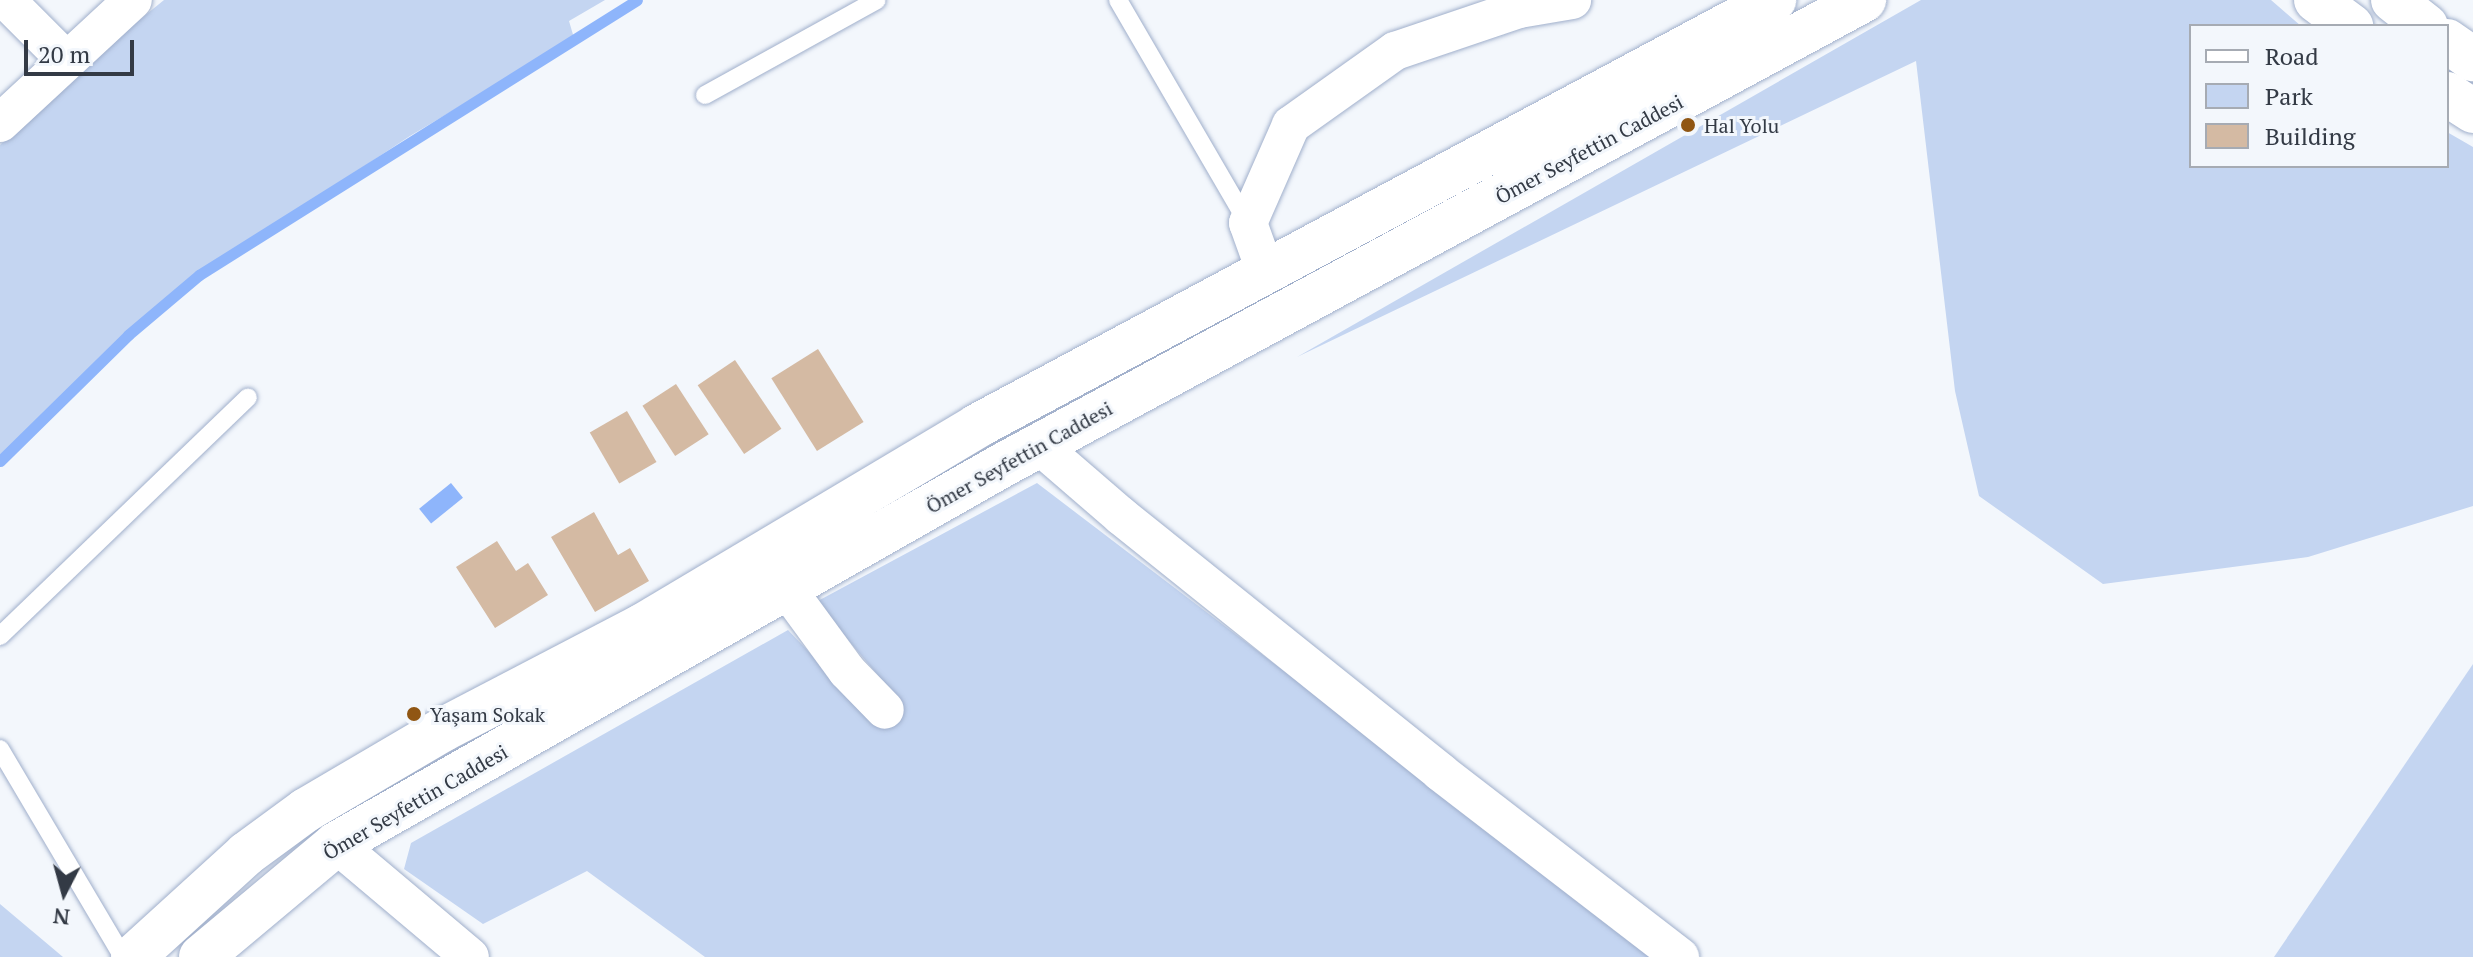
<!DOCTYPE html>
<html>
<head>
<meta charset="utf-8">
<style>
  body { margin:0 }
  #map { position:relative; width:2473px; height:957px; overflow:hidden; background:#f3f7fc; font-family:"PT Serif",serif }
  div>[style] { position:absolute }
  .green>* { inset:0; background:#c4d5f1 }
  .water>* { inset:0; background:#8eb5fb; transform-origin:0 0 }
  .stream>* { height:11px; margin:-5.5px; padding:0 5.5px; transform-origin:5.5px; border-radius:5.5px; background:#8eb5fb }
  .building>* { inset:0; background:#d4baa3; transform-origin:0 0 }
  .roads { filter:drop-shadow(0 0 2px #a0afcb) drop-shadow(0 0 2px #a0afcb) }
  .service>* { height:18px; margin:-9px; padding:0 9px; transform-origin:9px; border-radius:9px; background:#fff }
  .minor>* { height:38px; margin:-19px; padding:0 19px; transform-origin:19px; border-radius:19px; background:#fff }
  .tertiary>* { height:44px; margin:-22px; padding:0 22px; transform-origin:22px; border-radius:22px; background:#fff }
  .dots>* { width:22px; height:22px; translate:-50% -50%; box-sizing:border-box; border:4px solid #f3f7fc; border-radius:50% }
  span { translate:-50% -50%; white-space:nowrap; text-align:center; line-height:1.15; -webkit-text-stroke:6px #f3f7fc; paint-order:stroke }
  .poi-label { font-size:20px; color:#333a45 }
  .left { translate:0 -50%; text-align:left }
  .street-label { font-size:20px; color:#333a45 }
  .legend { position:absolute; left:2189px; top:24px; width:260px; height:144px; box-sizing:border-box; background:#f3f7fc; border:2px solid #a6abb3; margin:0; padding:10px 14px; list-style:none; font-size:24px; color:#333a45 }
  .legend li { display:flex; align-items:center; gap:16px; height:40px }
  .legend b { width:40px; border:2px solid #a6abb3 }
  .north { position:absolute; left:24px; top:853px; width:80px; height:80px; -webkit-text-stroke:6px #f3f7fc; paint-order:stroke; rotate:186deg; font-size:22px; font-weight:700; line-height:32px; text-align:center; color:#333a45 }
  .north::after { content:''; display:block; margin:auto; width:28px; height:36px; background:#333a45; clip-path:polygon(50% 0,100% 100%,50% 72%,0 100%) }
  .scale { position:absolute; left:24px; top:40px; width:110px; height:36px; box-sizing:border-box; border:4px solid #333a45; border-top:0; padding-left:10px; font-size:24px; line-height:28px; white-space:nowrap; color:#333a45; -webkit-text-stroke:6px #f3f7fc; paint-order:stroke }
</style>
</head>
<body>
<div id="map">
  <div class="green">
    <i style="clip-path:polygon(164px 0,605px 0,569px 21px,574px 38px,410px 136px,199px 275px,128px 335px,0 461px,0 145px,71px 76px)"></i>
    <i style="clip-path:polygon(1921px 0,2271px 0,2301px 26px,2191px 26px,2191px 166px,2447px 166px,2447px 132px,2473px 147px,2473px 506px,2308px 557px,2103px 584px,1979px 496px,1955px 391px,1916px 61px,1297px 357px)"></i>
    <i style="clip-path:polygon(1037px 483px,1659px 957px,705px 957px,587px 871px,483px 924px,404px 869px,411px 843px,788px 630px,866px 712px,893px 693px,816px 602px)"></i>
    <i style="clip-path:polygon(2473px 664px,2473px 957px,2274px 957px)"></i>
    <i style="clip-path:polygon(0 904px,63px 957px,0 957px)"></i>
  </div>
  <div class="water">
    <i style="left:451px;top:483px;width:19px;height:41px;rotate:51deg"></i>
  </div>
  <div class="stream">
    <i style="left:0;top:461px;width:180px;rotate:-44.5deg"></i>
    <i style="left:128px;top:335px;width:93px;rotate:-40.2deg"></i>
    <i style="left:199px;top:275px;width:517px;rotate:-32.12deg"></i>
  </div>
  <div class="building">
    <i style="left:818px;top:349px;width:86px;height:55px;rotate:58deg"></i>
    <i style="left:735px;top:360px;width:83px;height:45px;rotate:56deg"></i>
    <i style="left:676px;top:384px;width:60px;height:40px;rotate:57deg"></i>
    <i style="left:627px;top:411px;width:59px;height:43px;rotate:60deg"></i>
    <i style="clip-path:polygon(594px 512px,618px 555px,630px 548px,649px 581px,595px 612px,551px 537px)"></i>
    <i style="clip-path:polygon(497px 541px,516px 571px,528px 563px,548px 595px,495px 628px,456px 567px)"></i>
  </div>
  <div class="roads">
    <div class="service">
      <i style="left:1118px;top:0;width:258px;rotate:59.8deg"></i>
      <i style="left:705px;top:95px;width:196px;rotate:-28.9deg"></i>
      <i style="left:0;top:636px;width:344px;rotate:-43.9deg"></i>
      <i style="left:0;top:749px;width:242px;rotate:59.4deg"></i>
    </div>
    <div class="minor">
      <i style="left:6px;top:0;width:86px;rotate:45deg"></i>
      <i style="left:0;top:123px;width:181px;rotate:-42.8deg"></i>
      <i style="left:1266px;top:273px;width:53px;rotate:-109.8deg"></i>
      <i style="left:1248px;top:223px;width:107px;rotate:-66.3deg"></i>
      <i style="left:1291px;top:125px;width:128px;rotate:-35.4deg"></i>
      <i style="left:1395px;top:51px;width:131px;rotate:-18.7deg"></i>
      <i style="left:1519px;top:9px;width:54px;rotate:-9.6deg"></i>
      <i style="left:1040px;top:446px;width:107px;rotate:40.8deg"></i>
      <i style="left:1121px;top:516px;width:409px;rotate:38.7deg"></i>
      <i style="left:1440px;top:772px;width:303px;rotate:37.6deg"></i>
      <i style="left:787px;top:589px;width:102px;rotate:53.8deg"></i>
      <i style="left:847px;top:671px;width:54px;rotate:45.7deg"></i>
      <i style="left:336px;top:844px;width:175px;rotate:40.1deg"></i>
    </div>
    <div class="tertiary">
      <i style="left:2316px;top:0;width:44px;rotate:36.6deg"></i>
      <i style="left:2393px;top:0;width:42px;rotate:38.2deg"></i>
      <i style="left:2447px;top:41px;width:32px;rotate:35deg"></i>
      <i style="left:2447px;top:94px;width:31px;rotate:33deg"></i>
      <i style="left:133px;top:957px;width:153px;rotate:-42.3deg"></i>
      <i style="left:246px;top:854px;width:74px;rotate:-36.3deg"></i>
      <i style="left:306px;top:810px;width:160px;rotate:-30.4deg"></i>
      <i style="left:444px;top:729px;width:223px;rotate:-27.5deg"></i>
      <i style="left:642px;top:626px;width:390px;rotate:-30.8deg"></i>
      <i style="left:977px;top:426px;width:904px;rotate:-28.12deg"></i>
      <i style="left:201px;top:957px;width:176px;rotate:-39.9deg"></i>
      <i style="left:336px;top:844px;width:765px;rotate:-29.61deg"></i>
      <i style="left:1001px;top:466px;width:981px;rotate:-28.37deg"></i>
    </div>
  </div>
  <div class="dots">
    <i style="left:1688px;top:125px;background:#905613"></i>
    <i style="left:414px;top:714px;background:#905613"></i>
  </div>
  <div class="poi-label">
    <span class="left" style="left:1704px;top:125px">Hal Yolu</span>
    <span class="left" style="left:430px;top:714px">Yaşam Sokak</span>
  </div>
  <div class="street-label">
    <span style="left:1589px;top:149px;rotate:-28deg">Ömer Seyfettin Caddesi</span>
    <span style="left:1019px;top:457px;rotate:-29deg">Ömer Seyfettin Caddesi</span>
    <span style="left:415px;top:802px;rotate:-30deg">Ömer Seyfettin Caddesi</span>
  </div>
  <ul class="legend">
  <li><b style="height:10px;background:#fff"></b>Road</li>
  <li><b style="height:22px;background:#c4d5f1"></b>Park</li>
  <li><b style="height:22px;background:#d4baa3"></b>Building</li>
  </ul>
  <div class="north">N</div>
  <div class="scale">20 m</div>
</div>
</body>
</html>
